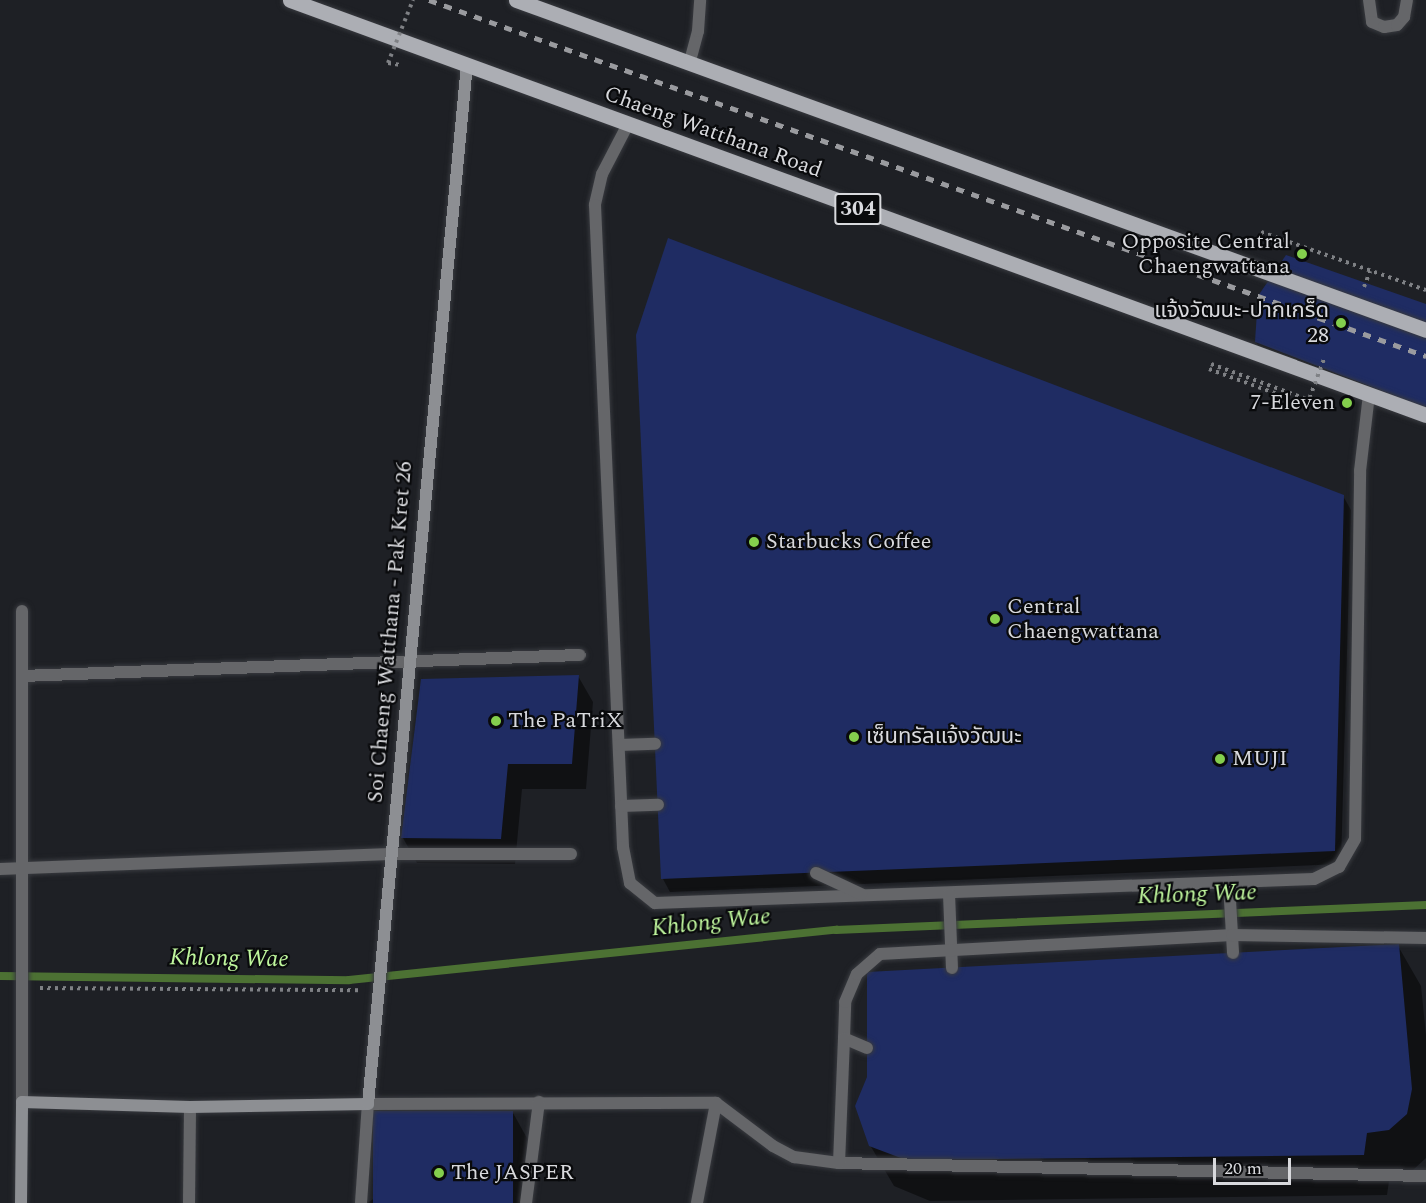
<!DOCTYPE html>
<html>
<head>
<meta charset="utf-8">
<style>
  body { margin:0 }
  #map { position:relative; width:1426px; height:1203px; overflow:hidden; background:#1e2025; font-family:Spectral,"Noto Sans Thai",serif }
  div>[style] { position:absolute }
  .shadow>* { inset:0; background:#0007 }
  .stream>* { height:8px; margin:-4px; padding:0 4px; transform-origin:4px; border-radius:4px; background:#4c7133 }
  .building>* { inset:0; background:#1f2c63; transform-origin:0 0 }
  .path>* { height:4px; margin-top:-2px; transform-origin:0; background:repeating-linear-gradient(90deg,#7f8185 0 3px,transparent 0 7.5px) }
  .roads { filter:drop-shadow(0 0 2px #383a3f) drop-shadow(0 0 2px #383a3f) }
  .lane>* { height:12px; margin:-6px; padding:0 6px; transform-origin:6px; border-radius:6px; background:#656669 }
  .street>* { height:12px; margin:-6px; padding:0 6px; transform-origin:6px; border-radius:6px; background:#656669 }
  .secondary>* { height:12px; margin:-6px; padding:0 6px; transform-origin:6px; border-radius:6px; background:#8d8f93 }
  .primary>* { height:15px; margin:-7.5px; padding:0 7.5px; transform-origin:7.5px; border-radius:7.5px; background:#acaeb4 }
  .rail>* { height:4.5px; margin-top:-2.25px; transform-origin:0; background:repeating-linear-gradient(90deg,#9a9b9f 0 8px,transparent 0 16px) }
  .path-bridge>* { height:4px; margin-top:-2px; transform-origin:0; background:repeating-linear-gradient(90deg,#7f8185 0 3px,transparent 0 7.5px) }
  .dots>* { width:16px; height:16px; translate:-50% -50%; box-sizing:border-box; border:3px solid #090a0c; border-radius:50% }
  span { translate:-50% -50%; white-space:nowrap; text-align:center; line-height:1.15; -webkit-text-stroke:4.5px #090a0c; paint-order:stroke }
  .shield-label span { padding:2px 4px; background:#090a0c; border:2px solid; border-radius:4px; -webkit-text-stroke-width:0 }
  .shield-label { font-size:21px; color:#d8d9dd; font-weight:700 }
  .street-label { font-size:22px; color:#d8d9dd }
  .poi-label { font-size:22px; color:#d8d9dd }
  .right { translate:-100% -50%; text-align:right }
  .left { translate:0 -50%; text-align:left }
  .water-label { font-size:24px; color:#bff69d; font-style:italic }
  .scale { position:absolute; left:1213px; top:1158px; width:78px; height:27px; box-sizing:border-box; border:3px solid #d8d9dd; border-top:0; padding-left:8px; font-size:18px; line-height:21px; white-space:nowrap; color:#d8d9dd; -webkit-text-stroke:4px #090a0c; paint-order:stroke }
</style>
</head>
<body>
<div id="map">
  <div class="shadow">
    <i style="clip-path:polygon(1426px 306px,1426px 421px,1266px 360px,1256px 342px)"></i>
    <i style="clip-path:polygon(1343px 496px,1351px 510px,1341px 864px,670px 892px,663px 879px)"></i>
    <i style="clip-path:polygon(578px 676px,593px 702px,586px 789px,522px 789px,515px 864px,417px 863px,403px 838px)"></i>
    <i style="clip-path:polygon(1398px 946px,1421px 986px,1426px 1035px,1426px 1158px,1413px 1170px,1390px 1174px,1387px 1195px,930px 1201px,894px 1186px,870px 1145px)"></i>
    <i style="clip-path:polygon(513px 1113px,527px 1138px,522px 1203px,367px 1203px)"></i>
  </div>
  <div class="stream">
    <i style="left:0;top:976px;width:349px;rotate:0.7deg"></i>
    <i style="left:349px;top:980px;width:490px;rotate:-5.9deg"></i>
    <i style="left:836px;top:930px;width:591px;rotate:-2.43deg"></i>
  </div>
  <div class="building">
    <i style="clip-path:polygon(668px 238px,1344px 495px,1335px 851px,661px 879px,636px 335px)"></i>
    <i style="clip-path:polygon(1286px 255px,1426px 304px,1426px 408px,1255px 342px,1258px 296px)"></i>
    <i style="clip-path:polygon(579px 675px,572px 764px,508px 764px,501px 839px,401px 838px,421px 679px)"></i>
    <i style="clip-path:polygon(1399px 944px,1412px 1089px,1407px 1114px,1389px 1130px,1367px 1133px,1364px 1155px,906px 1160px,869px 1146px,855px 1106px,867px 1077px,867px 972px)"></i>
    <i style="left:373px;top:1111px;width:140px;height:92px"></i>
  </div>
  <div class="path">
    <i style="left:388px;top:63px;width:13px;rotate:9deg"></i>
    <i style="left:1261px;top:232px;width:175px;rotate:19.4deg"></i>
    <i style="left:1364px;top:287px;width:17px;rotate:-69deg"></i>
    <i style="left:1211px;top:364px;width:104px;rotate:20.2deg"></i>
    <i style="left:1209px;top:369px;width:104px;rotate:20.2deg"></i>
    <i style="left:40px;top:988px;width:322px;rotate:0.4deg"></i>
  </div>
  <div class="roads">
    <div class="lane">
      <i style="left:1369px;top:0;width:22px;rotate:82deg"></i>
      <i style="left:1372px;top:22px;width:13px;rotate:23deg"></i>
      <i style="left:1384px;top:27px;width:13px;rotate:-9deg"></i>
      <i style="left:1397px;top:25px;width:11px;rotate:-49deg"></i>
      <i style="left:1404px;top:17px;width:17px;rotate:-80deg"></i>
      <i style="left:690px;top:61px;width:31px;rotate:-75deg"></i>
      <i style="left:698px;top:31px;width:31px;rotate:-86deg"></i>
      <i style="left:627px;top:126px;width:54px;rotate:117.5deg"></i>
      <i style="left:602px;top:174px;width:32px;rotate:103deg"></i>
      <i style="left:595px;top:205px;width:643px;rotate:87.5deg"></i>
      <i style="left:623px;top:847px;width:37px;rotate:79deg"></i>
      <i style="left:630px;top:883px;width:32px;rotate:39deg"></i>
      <i style="left:655px;top:903px;width:659px;rotate:-2.09deg"></i>
      <i style="left:1314px;top:879px;width:28px;rotate:-26deg"></i>
      <i style="left:1339px;top:867px;width:32px;rotate:-60deg"></i>
      <i style="left:1355px;top:839px;width:368px;rotate:-89.2deg"></i>
      <i style="left:1360px;top:471px;width:78px;rotate:-83.3deg"></i>
      <i style="left:619px;top:745px;width:36px;rotate:-2deg"></i>
      <i style="left:621px;top:806px;width:37px;rotate:-2deg"></i>
      <i style="left:816px;top:873px;width:50px;rotate:25deg"></i>
      <i style="left:1229px;top:883px;width:70px;rotate:86.7deg"></i>
      <i style="left:949px;top:894px;width:74px;rotate:87.7deg"></i>
      <i style="left:867px;top:1048px;width:25px;rotate:-157deg"></i>
      <i style="left:844px;top:1038px;width:36px;rotate:-88deg"></i>
      <i style="left:845px;top:1002px;width:30px;rotate:-67deg"></i>
      <i style="left:857px;top:974px;width:30px;rotate:-41deg"></i>
      <i style="left:880px;top:954px;width:353px;rotate:-3.1deg"></i>
      <i style="left:1232px;top:935px;width:194px;rotate:0.9deg"></i>
      <i style="left:716px;top:1103px;width:71px;rotate:37deg"></i>
      <i style="left:773px;top:1146px;width:24px;rotate:28deg"></i>
      <i style="left:794px;top:1157px;width:45px;rotate:7.6deg"></i>
      <i style="left:839px;top:1163px;width:587px;rotate:1.27deg"></i>
      <i style="left:839px;top:1163px;width:125px;rotate:-87.7deg"></i>
    </div>
    <div class="street">
      <i style="left:22px;top:676px;width:558px;rotate:-2.16deg"></i>
      <i style="left:0;top:869px;width:390px;rotate:-2.2deg"></i>
      <i style="left:390px;top:854px;width:181px"></i>
      <i style="left:22px;top:1102px;width:491px;rotate:-90deg"></i>
      <i style="left:189px;top:1203px;width:96px;rotate:-89.4deg"></i>
      <i style="left:361px;top:1203px;width:99px;rotate:-86deg"></i>
      <i style="left:368px;top:1104px;width:348px;rotate:-0.2deg"></i>
      <i style="left:716px;top:1103px;width:102px;rotate:100.8deg"></i>
      <i style="left:526px;top:1203px;width:102px;rotate:-82.7deg"></i>
    </div>
    <div class="secondary">
      <i style="left:21px;top:1203px;width:101px;rotate:-89.4deg"></i>
      <i style="left:22px;top:1102px;width:168px;rotate:1.7deg"></i>
      <i style="left:190px;top:1107px;width:178px;rotate:-1deg"></i>
      <i style="left:368px;top:1104px;width:1044px;rotate:-84.56deg"></i>
    </div>
    <div class="primary">
      <i style="left:290px;top:0;width:1209px;rotate:20.07deg"></i>
      <i style="left:516px;top:0;width:968px;rotate:19.93deg"></i>
    </div>
  </div>
  <div class="rail">
    <i style="left:429px;top:0;width:1059px;rotate:19.65deg"></i>
  </div>
  <div class="path-bridge">
    <i style="left:388px;top:63px;width:68px;rotate:-68.4deg"></i>
    <i style="left:1307px;top:405px;width:52px;rotate:-69.8deg"></i>
  </div>
  <div class="dots">
    <i style="left:1302px;top:254px;background:#84cf4d"></i>
    <i style="left:1341px;top:323px;background:#84cf4d"></i>
    <i style="left:1347px;top:403px;background:#84cf4d"></i>
    <i style="left:754px;top:542px;background:#84cf4d"></i>
    <i style="left:995px;top:619px;background:#84cf4d"></i>
    <i style="left:496px;top:721px;background:#84cf4d"></i>
    <i style="left:854px;top:737px;background:#84cf4d"></i>
    <i style="left:1220px;top:759px;background:#84cf4d"></i>
    <i style="left:439px;top:1173px;background:#84cf4d"></i>
  </div>
  <div class="shield-label">
    <span style="left:858px;top:209px">304</span>
  </div>
  <div class="street-label">
    <span style="left:713px;top:132px;rotate:20deg">Chaeng Watthana Road</span>
    <span style="left:390px;top:632px;rotate:-85deg">Soi Chaeng Watthana - Pak Kret 26</span>
  </div>
  <div class="poi-label">
    <span class="right" style="left:1290px;top:254px">Opposite Central<br>Chaengwattana</span>
    <span class="right" style="left:1329px;top:323px">แจ้งวัฒนะ-ปากเกร็ด<br>28</span>
    <span class="right" style="left:1335px;top:403px">7-Eleven</span>
    <span class="left" style="left:766px;top:542px">Starbucks Coffee</span>
    <span class="left" style="left:1007px;top:619px">Central<br>Chaengwattana</span>
    <span class="left" style="left:508px;top:721px">The PaTriX</span>
    <span class="left" style="left:866px;top:737px">เซ็นทรัลแจ้งวัฒนะ</span>
    <span class="left" style="left:1232px;top:759px">MUJI</span>
    <span class="left" style="left:451px;top:1173px">The JASPER</span>
  </div>
  <div class="water-label">
    <span style="left:1197px;top:895px;rotate:-2deg">Khlong Wae</span>
    <span style="left:711px;top:923px;rotate:-6deg">Khlong Wae</span>
    <span style="left:229px;top:959px;rotate:1deg">Khlong Wae</span>
  </div>
  <div class="scale">20 m</div>
</div>
</body>
</html>
